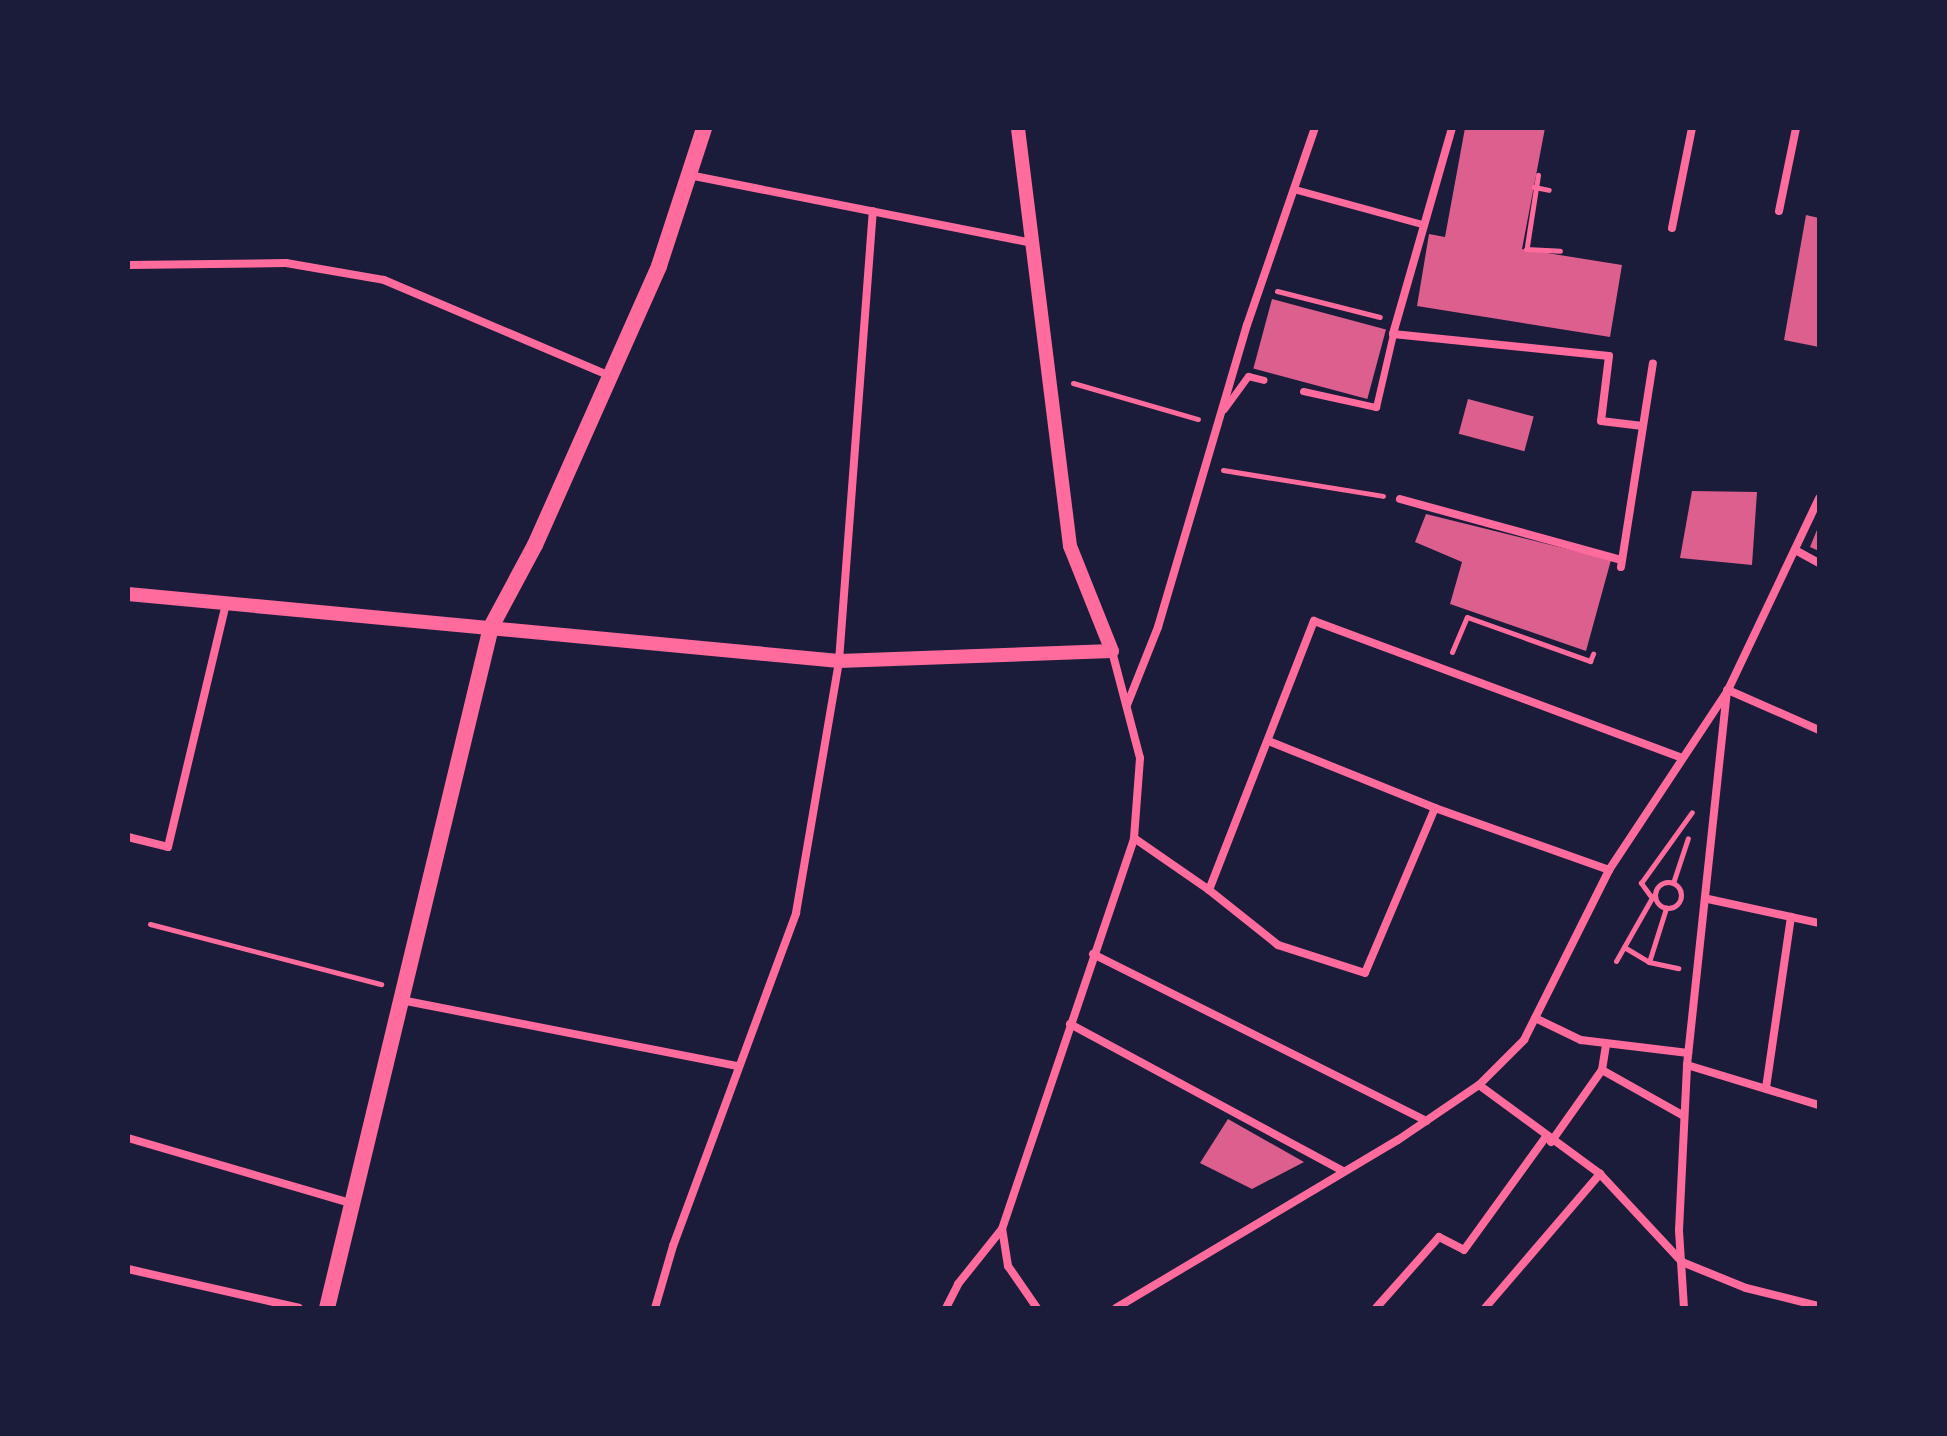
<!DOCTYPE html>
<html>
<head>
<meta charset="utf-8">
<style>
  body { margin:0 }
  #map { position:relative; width:1947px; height:1436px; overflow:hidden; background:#1b1b3a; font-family:Helvetica,sans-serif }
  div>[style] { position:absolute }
  .building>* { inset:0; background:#dd5f8e; transform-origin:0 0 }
  .path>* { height:5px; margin:-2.5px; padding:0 2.5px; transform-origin:2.5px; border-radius:2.5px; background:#ff6b9d }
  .path>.ring { margin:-2.5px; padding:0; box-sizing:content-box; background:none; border:5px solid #ff6b9d; border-radius:50% }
  .pedestrian>* { height:7px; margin:-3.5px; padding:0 3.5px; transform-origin:3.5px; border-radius:3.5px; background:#ff6b9d }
  .minor>* { height:8px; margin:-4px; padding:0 4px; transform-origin:4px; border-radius:4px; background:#ff6b9d }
  .tertiary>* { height:14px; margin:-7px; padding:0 7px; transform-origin:7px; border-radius:7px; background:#ff6b9d }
  .secondary>* { height:16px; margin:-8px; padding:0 8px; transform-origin:8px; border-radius:8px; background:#ff6b9d }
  span { translate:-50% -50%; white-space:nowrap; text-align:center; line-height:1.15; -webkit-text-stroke:7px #1b1b3a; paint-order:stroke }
  .frame { position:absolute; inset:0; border:130px solid #1b1b3a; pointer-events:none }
</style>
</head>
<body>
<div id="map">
  <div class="building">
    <i style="clip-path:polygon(1465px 128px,1545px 128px,1522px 249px,1622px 265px,1610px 337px,1417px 306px,1429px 234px,1445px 237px)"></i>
    <i style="clip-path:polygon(1806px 215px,1819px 218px,1819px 347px,1784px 340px)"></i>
    <i style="left:1272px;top:299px;width:118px;height:72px;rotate:15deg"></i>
    <i style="left:1468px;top:399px;width:68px;height:36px;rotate:15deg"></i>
    <i style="clip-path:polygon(1692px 491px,1757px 492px,1752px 565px,1680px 558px)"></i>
    <i style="clip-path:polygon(1426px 514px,1611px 560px,1586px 651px,1450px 604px,1462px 562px,1415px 542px)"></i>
    <i style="clip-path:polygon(1819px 525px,1819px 551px,1810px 547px)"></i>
    <i style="clip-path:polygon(1228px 1119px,1304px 1162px,1252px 1189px,1200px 1163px)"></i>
  </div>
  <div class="path">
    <i style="left:1534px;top:187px;width:15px;rotate:11deg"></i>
    <i style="left:1527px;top:246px;width:72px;rotate:-81.2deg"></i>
    <i style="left:1526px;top:249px;width:34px;rotate:3deg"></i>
    <i style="left:1277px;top:291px;width:106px;rotate:14.2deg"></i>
    <i style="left:1073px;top:383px;width:130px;rotate:16.1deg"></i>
    <i style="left:1223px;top:470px;width:162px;rotate:9.2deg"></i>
    <i style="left:1452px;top:652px;width:38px;rotate:-67deg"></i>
    <i style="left:1467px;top:617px;width:131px;rotate:19.7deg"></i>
    <i style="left:1590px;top:661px;width:8px;rotate:-67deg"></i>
    <i class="ring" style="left:1655px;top:882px;width:21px;height:21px"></i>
    <i style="left:1673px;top:883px;width:47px;rotate:-71.6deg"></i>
    <i style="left:1652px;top:898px;width:19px;rotate:-126deg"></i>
    <i style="left:1641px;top:883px;width:87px;rotate:-54.3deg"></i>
    <i style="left:150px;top:924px;width:239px;rotate:14.6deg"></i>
    <i style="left:1624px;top:947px;width:29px;rotate:31deg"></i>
    <i style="left:1649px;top:962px;width:30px;rotate:12deg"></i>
    <i style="left:1616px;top:961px;width:75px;rotate:-60.4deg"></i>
    <i style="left:1649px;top:962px;width:57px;rotate:-72.5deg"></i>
  </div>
  <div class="pedestrian">
    <i style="left:1294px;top:189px;width:133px;rotate:15.3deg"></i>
    <i style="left:1303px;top:391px;width:75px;rotate:12.4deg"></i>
    <i style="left:1376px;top:407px;width:75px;rotate:-76.9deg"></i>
    <i style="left:1224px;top:409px;width:41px;rotate:-54deg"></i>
    <i style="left:1248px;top:376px;width:16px;rotate:14deg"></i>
  </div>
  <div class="minor">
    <i style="left:1452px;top:128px;width:214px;rotate:106deg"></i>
    <i style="left:1393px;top:334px;width:217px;rotate:5.8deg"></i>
    <i style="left:1609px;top:356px;width:65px;rotate:97deg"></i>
    <i style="left:1601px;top:421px;width:42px;rotate:6.8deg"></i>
    <i style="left:689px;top:175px;width:349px;rotate:11.2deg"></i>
    <i style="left:1779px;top:211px;width:85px;rotate:-78.4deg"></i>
    <i style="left:1672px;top:228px;width:102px;rotate:-78.7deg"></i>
    <i style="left:128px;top:265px;width:158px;rotate:-0.7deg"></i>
    <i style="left:286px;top:263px;width:99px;rotate:9.8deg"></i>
    <i style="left:384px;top:280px;width:246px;rotate:23deg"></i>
    <i style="left:1400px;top:499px;width:230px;rotate:15.4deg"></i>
    <i style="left:1797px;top:551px;width:25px;rotate:29deg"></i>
    <i style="left:1621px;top:567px;width:206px;rotate:-81.1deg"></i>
    <i style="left:1728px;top:690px;width:99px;rotate:23.7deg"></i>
    <i style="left:1127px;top:705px;width:84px;rotate:-68.3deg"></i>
    <i style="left:1158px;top:627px;width:315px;rotate:-73.6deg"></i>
    <i style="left:1247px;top:325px;width:208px;rotate:-71deg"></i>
    <i style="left:1271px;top:742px;width:177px;rotate:21.9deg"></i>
    <i style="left:1435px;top:808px;width:179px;rotate:113deg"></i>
    <i style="left:1365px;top:973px;width:91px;rotate:-162.2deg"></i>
    <i style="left:1278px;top:945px;width:88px;rotate:-141.4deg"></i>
    <i style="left:1209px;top:890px;width:289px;rotate:-68.7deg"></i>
    <i style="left:1314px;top:621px;width:393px;rotate:20.4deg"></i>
    <i style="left:1435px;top:808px;width:185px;rotate:19.6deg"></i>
    <i style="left:128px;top:837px;width:41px;rotate:14deg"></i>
    <i style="left:168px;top:847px;width:251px;rotate:-76.6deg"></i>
    <i style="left:1134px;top:838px;width:91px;rotate:34.7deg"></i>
    <i style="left:1708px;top:899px;width:114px;rotate:12.2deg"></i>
    <i style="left:1093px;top:954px;width:373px;rotate:26.6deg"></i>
    <i style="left:401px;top:1000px;width:342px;rotate:11.1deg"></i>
    <i style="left:1535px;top:1018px;width:51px;rotate:25.6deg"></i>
    <i style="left:1581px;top:1040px;width:108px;rotate:6.9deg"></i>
    <i style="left:1070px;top:1024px;width:310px;rotate:28.3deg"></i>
    <i style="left:1687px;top:1065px;width:138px;rotate:16.9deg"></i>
    <i style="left:1602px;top:1070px;width:26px;rotate:-81deg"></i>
    <i style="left:1479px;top:1085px;width:150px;rotate:36.3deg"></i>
    <i style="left:1600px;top:1174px;width:120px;rotate:47deg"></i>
    <i style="left:1682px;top:1262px;width:69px;rotate:22.1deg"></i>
    <i style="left:1746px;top:1288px;width:75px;rotate:13.9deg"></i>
    <i style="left:1766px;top:1088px;width:173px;rotate:-81.7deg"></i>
    <i style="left:128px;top:1138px;width:232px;rotate:16.3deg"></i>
    <i style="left:1551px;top:1142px;width:88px;rotate:-54.7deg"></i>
    <i style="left:1602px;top:1070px;width:94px;rotate:29.3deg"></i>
    <i style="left:128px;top:1269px;width:175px;rotate:12.8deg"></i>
    <i style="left:655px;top:1308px;width:65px;rotate:-73.8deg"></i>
    <i style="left:673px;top:1246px;width:355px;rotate:-69.7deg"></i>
    <i style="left:796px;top:913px;width:256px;rotate:-80.3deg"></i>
    <i style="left:839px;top:661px;width:451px;rotate:-85.7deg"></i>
    <i style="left:946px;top:1308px;width:27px;rotate:-63deg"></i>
    <i style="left:958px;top:1284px;width:70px;rotate:-51.3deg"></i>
    <i style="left:1037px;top:1308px;width:51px;rotate:-124.6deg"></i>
    <i style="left:1008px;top:1266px;width:37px;rotate:-99deg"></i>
    <i style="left:1002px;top:1229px;width:413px;rotate:-71.3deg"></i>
    <i style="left:1134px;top:838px;width:80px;rotate:-85.7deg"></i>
    <i style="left:1140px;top:758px;width:111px;rotate:-104.7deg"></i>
    <i style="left:1116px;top:1308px;width:328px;rotate:-30.8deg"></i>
    <i style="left:1398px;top:1140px;width:98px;rotate:-34.2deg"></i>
    <i style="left:1479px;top:1085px;width:64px;rotate:-45deg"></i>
    <i style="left:1524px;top:1040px;width:190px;rotate:-63.4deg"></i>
    <i style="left:1609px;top:870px;width:216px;rotate:-56.5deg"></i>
    <i style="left:1728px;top:690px;width:212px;rotate:-64.6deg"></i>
    <i style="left:1376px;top:1308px;width:95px;rotate:-48.4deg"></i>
    <i style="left:1439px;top:1237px;width:28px;rotate:27deg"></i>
    <i style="left:1464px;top:1250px;width:138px;rotate:-54.1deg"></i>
    <i style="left:1485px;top:1308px;width:177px;rotate:-49.4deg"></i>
    <i style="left:1684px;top:1308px;width:78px;rotate:-93.7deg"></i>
    <i style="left:1679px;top:1230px;width:165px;rotate:-87.2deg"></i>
    <i style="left:1687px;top:1065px;width:377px;rotate:-83.9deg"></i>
  </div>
  <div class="tertiary">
    <i style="left:128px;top:594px;width:714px;rotate:5.38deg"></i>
    <i style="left:839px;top:661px;width:273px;rotate:-2.1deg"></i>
    <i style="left:1112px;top:651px;width:113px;rotate:-111.8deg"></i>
    <i style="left:1070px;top:546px;width:421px;rotate:-97.1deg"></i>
  </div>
  <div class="secondary">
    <i style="left:327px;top:1308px;width:700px;rotate:-76.46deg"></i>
    <i style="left:491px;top:627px;width:93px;rotate:-61.8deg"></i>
    <i style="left:535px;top:545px;width:305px;rotate:-66deg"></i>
    <i style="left:659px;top:266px;width:145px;rotate:-71.9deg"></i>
  </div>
  <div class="frame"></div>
</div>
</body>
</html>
